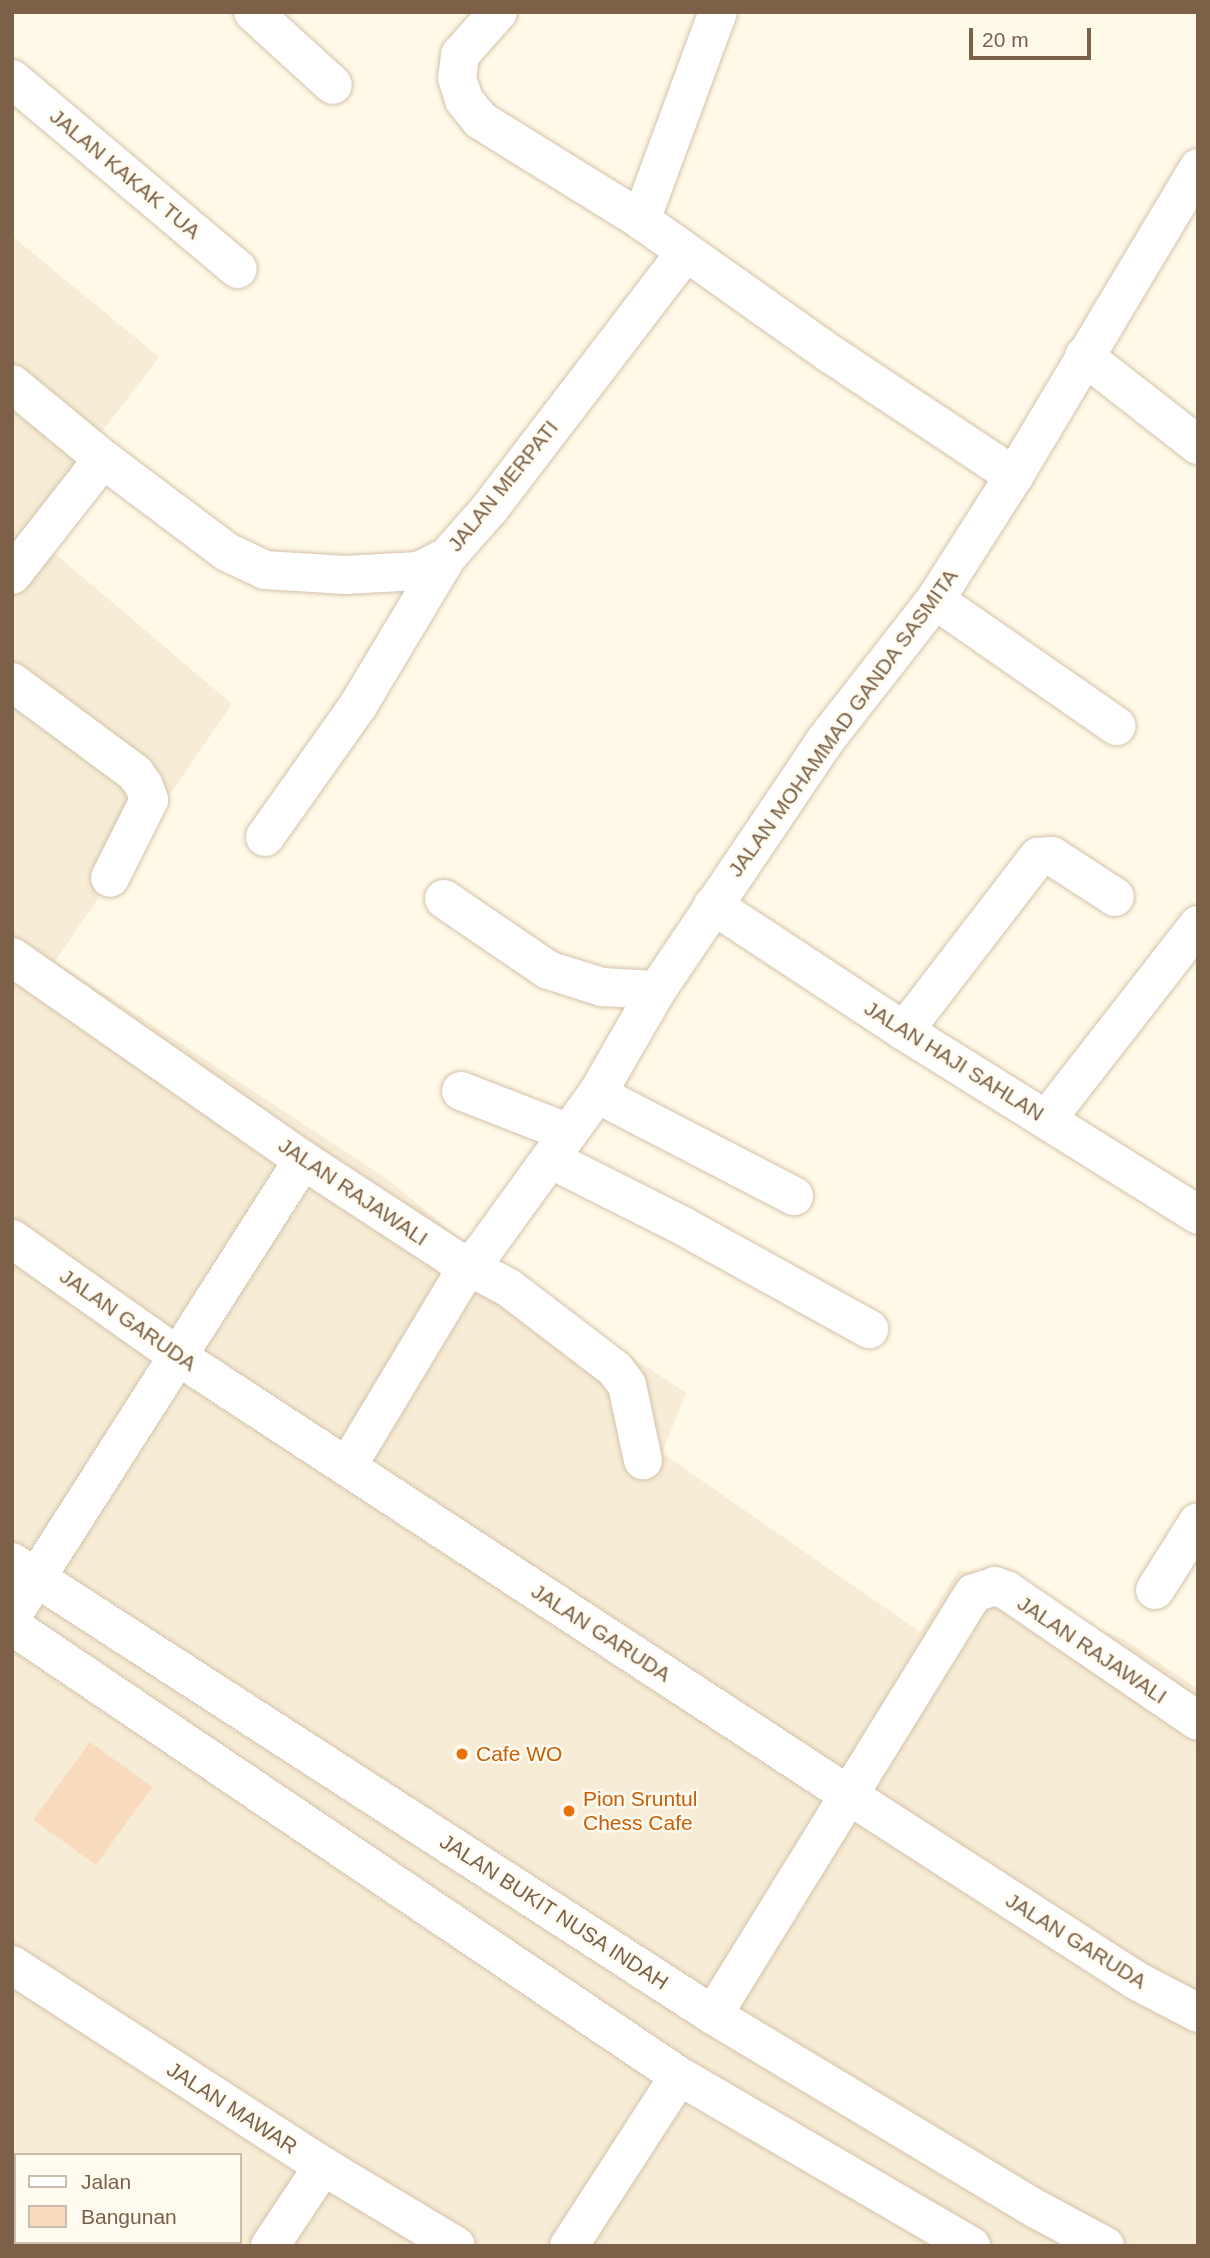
<!DOCTYPE html>
<html>
<head>
<meta charset="utf-8">
<style>
  body { margin:0 }
  #map { position:relative; width:1210px; height:2258px; overflow:hidden; background:#fff9e7; font-family:Helvetica,sans-serif }
  div>[style] { position:absolute }
  .residential>* { inset:0; background:#f7ecd5 }
  .building>* { inset:0; background:#f7dbbc; transform-origin:0 0 }
  .roads { filter:drop-shadow(0 0 2px #d3c2ab) drop-shadow(0 0 2px #d3c2ab) }
  .street>* { height:38px; margin:-19px; padding:0 19px; transform-origin:19px; border-radius:19px; background:#fff }
  .secondary>* { height:38px; margin:-19px; padding:0 19px; transform-origin:19px; border-radius:19px; background:#fff }
  .dots>* { width:19px; height:19px; translate:-50% -50%; box-sizing:border-box; border:4px solid #fffbf0; border-radius:50% }
  span { translate:-50% -50%; white-space:nowrap; text-align:center; line-height:1.15; -webkit-text-stroke:5px #fffbf0; paint-order:stroke }
  .street-label { font-size:21px; color:#7c6148 }
  .food-label { font-size:21px; color:#c56008 }
  .left { translate:0 -50%; text-align:left }
  .frame { position:absolute; inset:0; border:14px solid #7c6148; pointer-events:none }
  .legend { position:absolute; left:14px; top:2153px; width:228px; height:91px; box-sizing:border-box; background:#fffbf0; border:2px solid #cbbdad; margin:0; padding:9px 12px; list-style:none; font-size:21px; color:#7c6148 }
  .legend li { display:flex; align-items:center; gap:14px; height:35px }
  .legend b { width:35px; border:2px solid #cbbdad }
  .scale { position:absolute; left:969px; top:28px; width:122px; height:32px; box-sizing:border-box; border:4px solid #7c6148; border-top:0; padding-left:9px; font-size:21px; line-height:24px; white-space:nowrap; color:#7c6148; -webkit-text-stroke:5px #fffbf0; paint-order:stroke }
</style>
</head>
<body>
<div id="map">
  <div class="residential">
    <i style="clip-path:polygon(evenodd,12px 236px,159px 357px,27px 530px,232px 704px,55px 961px,387px 1179px,490px 1263px,686px 1393px,662px 1453px,920px 1632px,959px 1569px,1127px 1641px,1198px 1689px,1198px 2246px,12px 2246px,12px 236px,16px 2155px,240px 2155px,240px 2242px,16px 2242px,16px 2155px)"></i>
  </div>
  <div class="building">
    <i style="left:90px;top:1742px;width:77px;height:96px;rotate:36deg"></i>
  </div>
  <div class="roads">
    <div class="street">
      <i style="left:253px;top:12px;width:108px;rotate:42.4deg"></i>
      <i style="left:498px;top:12px;width:57px;rotate:131.5deg"></i>
      <i style="left:460px;top:55px;width:23px;rotate:97deg"></i>
      <i style="left:457px;top:78px;width:23px;rotate:72deg"></i>
      <i style="left:464px;top:100px;width:26px;rotate:51deg"></i>
      <i style="left:480px;top:120px;width:190px;rotate:31.8deg"></i>
      <i style="left:641px;top:220px;width:234px;rotate:35.3deg"></i>
      <i style="left:832px;top:355px;width:219px;rotate:33.6deg"></i>
      <i style="left:12px;top:79px;width:295px;rotate:40.1deg"></i>
      <i style="left:641px;top:220px;width:222px;rotate:-69.7deg"></i>
      <i style="left:1084px;top:356px;width:145px;rotate:38deg"></i>
      <i style="left:12px;top:384px;width:118px;rotate:39.5deg"></i>
      <i style="left:103px;top:459px;width:155px;rotate:36.9deg"></i>
      <i style="left:227px;top:552px;width:42px;rotate:25.3deg"></i>
      <i style="left:265px;top:570px;width:80px;rotate:3.6deg"></i>
      <i style="left:345px;top:575px;width:74px;rotate:-3.1deg"></i>
      <i style="left:419px;top:571px;width:31px;rotate:-27deg"></i>
      <i style="left:447px;top:557px;width:65px;rotate:-48.7deg"></i>
      <i style="left:490px;top:508px;width:321px;rotate:-52.6deg"></i>
      <i style="left:12px;top:575px;width:147px;rotate:-51.9deg"></i>
      <i style="left:935px;top:600px;width:221px;rotate:34.8deg"></i>
      <i style="left:12px;top:682px;width:153px;rotate:36.5deg"></i>
      <i style="left:135px;top:773px;width:16px;rotate:55deg"></i>
      <i style="left:144px;top:786px;width:15px;rotate:70deg"></i>
      <i style="left:149px;top:800px;width:87px;rotate:116.6deg"></i>
      <i style="left:265px;top:837px;width:163px;rotate:-54.7deg"></i>
      <i style="left:359px;top:704px;width:171px;rotate:-59.1deg"></i>
      <i style="left:444px;top:899px;width:126px;rotate:34.3deg"></i>
      <i style="left:548px;top:970px;width:57px;rotate:17.5deg"></i>
      <i style="left:602px;top:987px;width:55px;rotate:3.1deg"></i>
      <i style="left:713px;top:905px;width:229px;rotate:33.4deg"></i>
      <i style="left:904px;top:1031px;width:347px;rotate:32deg"></i>
      <i style="left:12px;top:957px;width:355px;rotate:34.9deg"></i>
      <i style="left:303px;top:1160px;width:177px;rotate:33.2deg"></i>
      <i style="left:451px;top:1257px;width:66px;rotate:28.1deg"></i>
      <i style="left:509px;top:1288px;width:133px;rotate:37.4deg"></i>
      <i style="left:615px;top:1369px;width:20px;rotate:53deg"></i>
      <i style="left:627px;top:1385px;width:77px;rotate:78deg"></i>
      <i style="left:904px;top:1031px;width:220px;rotate:-52.4deg"></i>
      <i style="left:1038px;top:857px;width:14px;rotate:-4deg"></i>
      <i style="left:1052px;top:856px;width:75px;rotate:33.1deg"></i>
      <i style="left:461px;top:1091px;width:113px;rotate:21.3deg"></i>
      <i style="left:597px;top:1094px;width:222px;rotate:27.4deg"></i>
      <i style="left:1047px;top:1119px;width:246px;rotate:-52.1deg"></i>
      <i style="left:550px;top:1159px;width:149px;rotate:26.7deg"></i>
      <i style="left:683px;top:1226px;width:213px;rotate:29deg"></i>
      <i style="left:12px;top:1239px;width:204px;rotate:35.2deg"></i>
      <i style="left:179px;top:1357px;width:802px;rotate:33.19deg"></i>
      <i style="left:850px;top:1796px;width:339px;rotate:32.8deg"></i>
      <i style="left:1135px;top:1980px;width:71px;rotate:27.6deg"></i>
      <i style="left:347px;top:1467px;width:237px;rotate:-59deg"></i>
      <i style="left:469px;top:1264px;width:16px;rotate:-40deg"></i>
      <i style="left:481px;top:1254px;width:198px;rotate:-54.1deg"></i>
      <i style="left:597px;top:1094px;width:120px;rotate:-60deg"></i>
      <i style="left:657px;top:990px;width:299px;rotate:-56deg"></i>
      <i style="left:824px;top:742px;width:180px;rotate:-52deg"></i>
      <i style="left:935px;top:600px;width:147px;rotate:-57.5deg"></i>
      <i style="left:1014px;top:476px;width:359px;rotate:-59.1deg"></i>
      <i style="left:1155px;top:1590px;width:80px;rotate:-57.7deg"></i>
      <i style="left:12px;top:1616px;width:541px;rotate:-57.46deg"></i>
      <i style="left:12px;top:1965px;width:370px;rotate:32.9deg"></i>
      <i style="left:323px;top:2166px;width:155px;rotate:31deg"></i>
      <i style="left:713px;top:2015px;width:496px;rotate:-58.3deg"></i>
      <i style="left:974px;top:1593px;width:22px;rotate:-18deg"></i>
      <i style="left:995px;top:1586px;width:12px;rotate:20deg"></i>
      <i style="left:1006px;top:1590px;width:232px;rotate:34.3deg"></i>
      <i style="left:270px;top:2246px;width:96px;rotate:-56.5deg"></i>
      <i style="left:569px;top:2246px;width:202px;rotate:-57.1deg"></i>
    </div>
    <div class="secondary">
      <i style="left:12px;top:1562px;width:835px;rotate:32.87deg"></i>
      <i style="left:713px;top:2015px;width:379px;rotate:31deg"></i>
      <i style="left:1038px;top:2210px;width:76px;rotate:28.2deg"></i>
      <i style="left:12px;top:1626px;width:805px;rotate:34.01deg"></i>
      <i style="left:679px;top:2076px;width:338px;rotate:30.2deg"></i>
    </div>
  </div>
  <div class="dots">
    <i style="left:462px;top:1754px;background:#e8710a"></i>
    <i style="left:569px;top:1811px;background:#e8710a"></i>
  </div>
  <div class="street-label">
    <span style="left:125px;top:174px;rotate:40deg">JALAN KAKAK TUA</span>
    <span style="left:503px;top:486px;rotate:-51deg">JALAN MERPATI</span>
    <span style="left:843px;top:723px;rotate:-54deg">JALAN MOHAMMAD GANDA SASMITA</span>
    <span style="left:954px;top:1061px;rotate:32deg">JALAN HAJI SAHLAN</span>
    <span style="left:353px;top:1192px;rotate:34deg">JALAN RAJAWALI</span>
    <span style="left:128px;top:1320px;rotate:35deg">JALAN GARUDA</span>
    <span style="left:601px;top:1633px;rotate:33deg">JALAN GARUDA</span>
    <span style="left:1092px;top:1650px;rotate:34deg">JALAN RAJAWALI</span>
    <span style="left:554px;top:1912px;rotate:33deg">JALAN BUKIT NUSA INDAH</span>
    <span style="left:1076px;top:1941px;rotate:32deg">JALAN GARUDA</span>
    <span style="left:232px;top:2108px;rotate:33deg">JALAN MAWAR</span>
  </div>
  <div class="food-label">
    <span class="left" style="left:476px;top:1754px">Cafe WO</span>
    <span class="left" style="left:583px;top:1811px">Pion Sruntul<br>Chess Cafe</span>
  </div>
  <div class="frame"></div>
  <ul class="legend">
  <li><b style="height:9px;background:#fff"></b>Jalan</li>
  <li><b style="height:19px;background:#f7dbbc"></b>Bangunan</li>
  </ul>
  <div class="scale">20 m</div>
</div>
</body>
</html>
